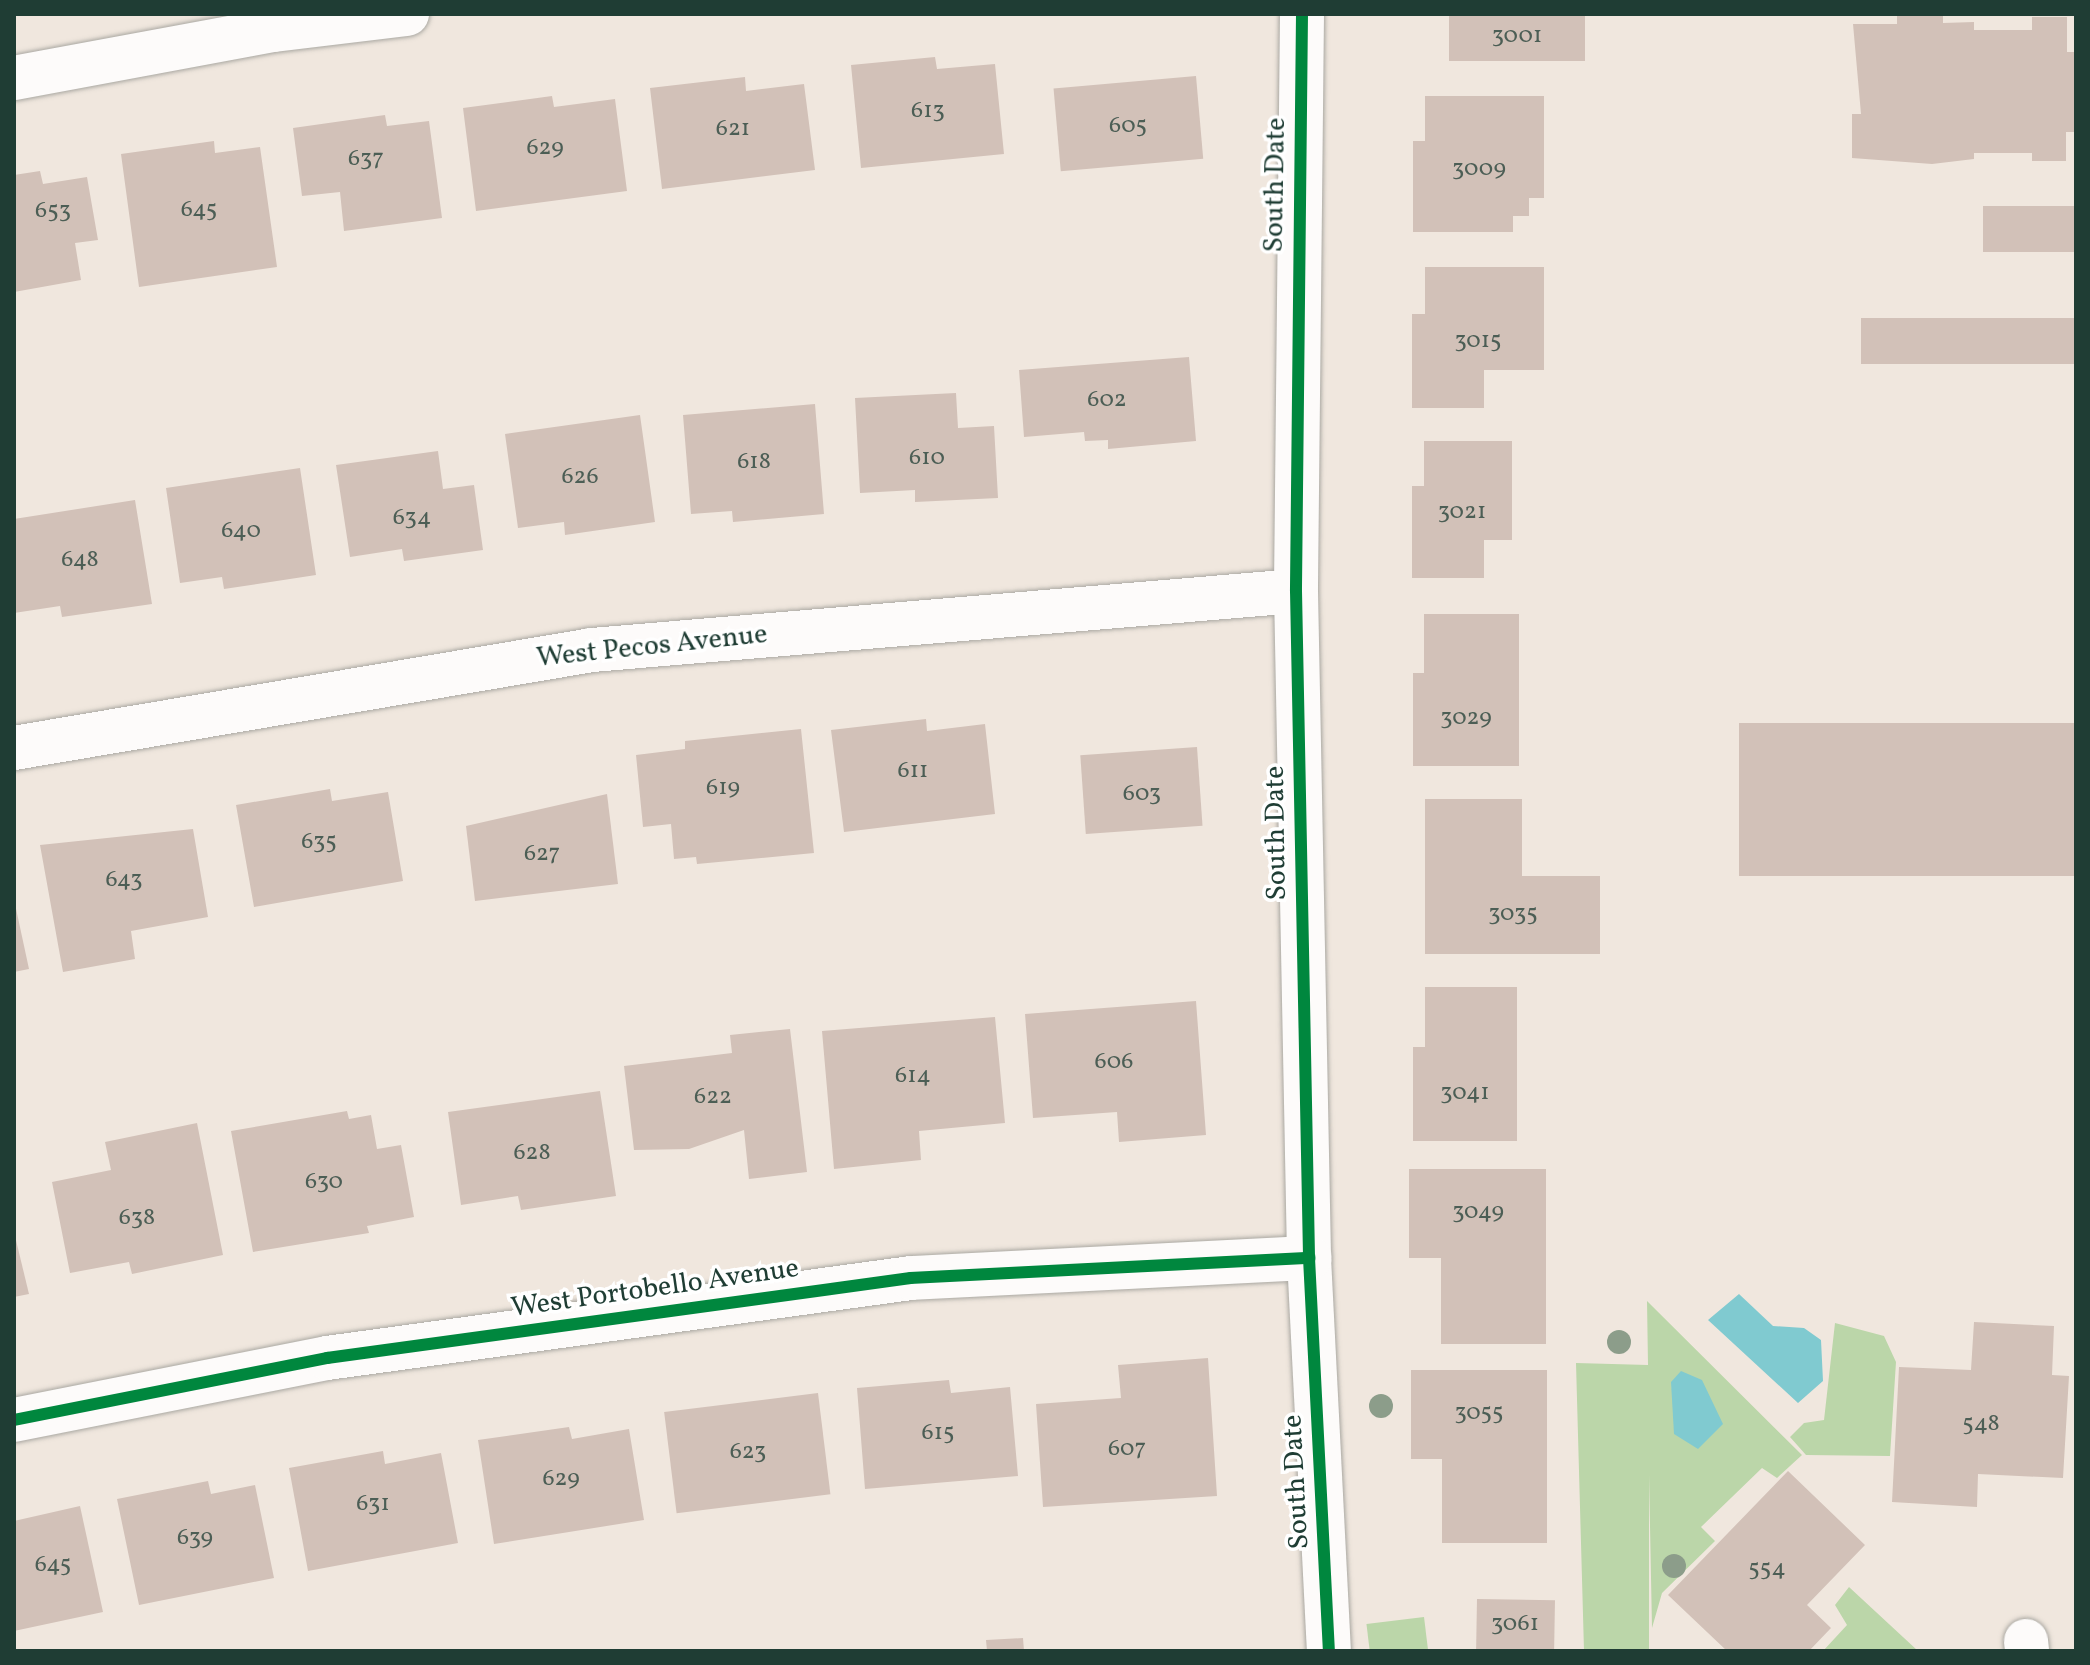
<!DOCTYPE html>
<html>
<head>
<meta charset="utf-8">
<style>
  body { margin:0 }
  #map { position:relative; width:2090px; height:1665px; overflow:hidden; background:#f0e7de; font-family:Vollkorn,serif }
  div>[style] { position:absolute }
  .green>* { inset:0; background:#bbd6a9; transform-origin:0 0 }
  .water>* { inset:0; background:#80cad0 }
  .building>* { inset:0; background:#d2c1b8; transform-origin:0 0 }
  .roads { filter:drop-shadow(0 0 2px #aaa8a2) drop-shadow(0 0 2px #aaa8a2) }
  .minor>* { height:44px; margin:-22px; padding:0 22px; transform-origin:22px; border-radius:22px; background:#fdfbfa }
  .cycleway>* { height:12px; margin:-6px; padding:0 6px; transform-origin:6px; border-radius:6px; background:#00873e }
  .trees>* { width:24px; height:24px; margin:-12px; border-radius:50%; background:#8c9d8a }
  span { translate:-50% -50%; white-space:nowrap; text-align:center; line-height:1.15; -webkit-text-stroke:7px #fff; paint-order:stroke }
  .number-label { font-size:24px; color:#4c5e55 }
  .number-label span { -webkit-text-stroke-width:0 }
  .street-label { font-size:28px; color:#1f3d34 }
  .frame { position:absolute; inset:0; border:16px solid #1f3d34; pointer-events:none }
</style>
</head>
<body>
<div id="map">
  <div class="green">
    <i style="clip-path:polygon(1647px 1301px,1802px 1455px,1777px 1478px,1762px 1468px,1701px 1527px,1715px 1541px,1662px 1593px,1652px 1628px,1649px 1475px,1649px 1651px,1584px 1651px,1576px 1363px,1648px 1365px)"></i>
    <i style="clip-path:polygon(1835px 1323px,1884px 1336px,1896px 1362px,1890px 1456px,1806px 1455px,1790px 1437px,1804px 1423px,1824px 1420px)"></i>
    <i style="clip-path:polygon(1849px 1587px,1917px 1650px,1917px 1651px,1823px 1651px,1847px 1625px,1835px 1605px)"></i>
    <i style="left:1424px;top:1617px;width:34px;height:58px;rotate:83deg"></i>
  </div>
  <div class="water">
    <i style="clip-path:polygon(1739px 1294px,1773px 1326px,1804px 1328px,1821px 1340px,1823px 1381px,1798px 1403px,1708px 1320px)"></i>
    <i style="clip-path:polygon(1681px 1371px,1702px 1380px,1723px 1424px,1698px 1449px,1674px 1434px,1671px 1382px)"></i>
  </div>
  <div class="building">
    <i style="left:1449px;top:14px;width:136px;height:47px"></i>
    <i style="clip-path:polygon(1897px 16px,1943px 16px,1943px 23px,1974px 22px,1974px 30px,2032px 30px,2032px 17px,2067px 17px,2067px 52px,2076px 52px,2076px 132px,2066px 132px,2066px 161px,2032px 161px,2032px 153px,1974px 153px,1974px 159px,1932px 164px,1852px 158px,1852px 114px,1861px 114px,1853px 24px,1897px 24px)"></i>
    <i style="clip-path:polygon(935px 57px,937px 69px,995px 64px,1004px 154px,861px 168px,851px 65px)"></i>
    <i style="left:1196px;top:76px;width:83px;height:143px;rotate:85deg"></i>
    <i style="clip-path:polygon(745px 77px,746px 91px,804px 84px,815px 170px,662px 189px,650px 88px)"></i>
    <i style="clip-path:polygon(552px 96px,554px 107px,615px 99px,627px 191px,476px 211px,463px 108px)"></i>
    <i style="clip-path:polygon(1425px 96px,1544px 96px,1544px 198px,1529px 198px,1529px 216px,1513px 216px,1513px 232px,1413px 232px,1413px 141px,1425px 141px)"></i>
    <i style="clip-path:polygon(385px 115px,387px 126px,429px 121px,442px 218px,344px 231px,340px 192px,302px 196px,293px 128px)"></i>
    <i style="clip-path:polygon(214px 141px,215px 153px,260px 147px,277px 267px,139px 287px,121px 154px)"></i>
    <i style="clip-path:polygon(40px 171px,43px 184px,87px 177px,98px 240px,75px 243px,81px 280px,14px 292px,14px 175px)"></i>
    <i style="left:1983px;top:206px;width:93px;height:46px"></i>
    <i style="clip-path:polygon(1425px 267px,1544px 267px,1544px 370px,1484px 370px,1484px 408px,1412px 408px,1412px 314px,1425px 314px)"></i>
    <i style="left:1861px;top:318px;width:215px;height:46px"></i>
    <i style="clip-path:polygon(1189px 357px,1196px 441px,1108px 449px,1108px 440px,1085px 441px,1084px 432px,1024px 437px,1019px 370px)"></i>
    <i style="clip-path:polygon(956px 393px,958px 428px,994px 426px,998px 498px,915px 502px,915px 490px,860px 493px,855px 398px)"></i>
    <i style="clip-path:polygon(815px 404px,824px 514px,733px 522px,732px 511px,691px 514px,683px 415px)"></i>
    <i style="clip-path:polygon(640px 415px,655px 522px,565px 535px,564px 522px,518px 528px,505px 434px)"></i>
    <i style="clip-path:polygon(1424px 441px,1512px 441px,1512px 540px,1484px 540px,1484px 578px,1412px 578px,1412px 486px,1424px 486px)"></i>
    <i style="clip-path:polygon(438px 451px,443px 489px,474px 485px,483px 550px,404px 561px,402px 549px,350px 557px,336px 465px)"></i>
    <i style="clip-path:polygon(300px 468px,316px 575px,224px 589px,222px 577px,180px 583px,166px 488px)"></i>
    <i style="clip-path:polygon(135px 500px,152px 604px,62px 617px,60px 606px,14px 613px,14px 519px)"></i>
    <i style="clip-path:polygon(1424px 614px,1519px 614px,1519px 766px,1413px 766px,1413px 673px,1424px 673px)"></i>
    <i style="clip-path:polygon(926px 719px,927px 731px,985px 724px,995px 814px,844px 832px,831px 730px)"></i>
    <i style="left:2076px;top:723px;width:153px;height:337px;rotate:90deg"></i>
    <i style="clip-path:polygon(801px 729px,814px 853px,697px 864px,696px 857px,674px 859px,671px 824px,643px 827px,636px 755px,685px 749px,685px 741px)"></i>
    <i style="left:1197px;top:747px;width:79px;height:117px;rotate:86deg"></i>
    <i style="clip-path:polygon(330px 789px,332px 801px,388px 792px,403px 881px,254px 907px,236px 805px)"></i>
    <i style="clip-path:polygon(607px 794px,618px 884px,475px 901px,466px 826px)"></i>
    <i style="clip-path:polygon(1425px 799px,1522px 799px,1522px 876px,1600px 876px,1600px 954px,1425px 954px)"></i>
    <i style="clip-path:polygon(193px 829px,208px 917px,131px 931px,135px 959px,63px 972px,40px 845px)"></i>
    <i style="clip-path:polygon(15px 904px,29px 969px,14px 972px,14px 905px)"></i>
    <i style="clip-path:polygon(1425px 987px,1517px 987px,1517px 1141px,1413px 1141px,1413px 1047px,1425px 1047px)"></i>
    <i style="clip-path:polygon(1196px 1001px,1206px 1135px,1119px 1142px,1117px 1112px,1033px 1118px,1025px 1014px)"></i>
    <i style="clip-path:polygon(995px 1017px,1005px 1123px,919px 1131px,921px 1160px,834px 1169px,822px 1031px)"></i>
    <i style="clip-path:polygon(790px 1029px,807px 1172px,749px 1179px,744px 1130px,689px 1149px,634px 1150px,624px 1066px,732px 1053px,730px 1035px)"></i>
    <i style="clip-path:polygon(600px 1091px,616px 1196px,521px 1210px,518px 1196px,461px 1205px,448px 1112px)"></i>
    <i style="clip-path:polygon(347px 1111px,349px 1119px,371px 1115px,377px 1149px,401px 1145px,414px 1217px,367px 1226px,369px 1233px,253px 1252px,231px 1131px)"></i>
    <i style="clip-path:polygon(197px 1123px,223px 1255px,132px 1274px,129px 1262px,70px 1273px,52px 1182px,111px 1170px,105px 1142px)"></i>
    <i style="clip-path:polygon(1409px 1169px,1546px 1169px,1546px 1344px,1441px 1344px,1441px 1258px,1409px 1258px)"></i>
    <i style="clip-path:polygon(14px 1232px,29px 1294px,14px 1297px)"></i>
    <i style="clip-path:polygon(1974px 1322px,2054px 1326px,2052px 1375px,2069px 1376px,2063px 1478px,1978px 1474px,1977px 1507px,1892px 1502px,1899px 1367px,1971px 1370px)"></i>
    <i style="clip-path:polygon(1208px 1358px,1217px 1496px,1043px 1507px,1036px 1404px,1121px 1398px,1118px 1365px)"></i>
    <i style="clip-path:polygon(1411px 1370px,1547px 1370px,1547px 1543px,1442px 1543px,1442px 1459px,1411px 1459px)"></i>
    <i style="clip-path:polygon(949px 1380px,951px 1393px,1010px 1387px,1018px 1476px,865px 1489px,857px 1388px)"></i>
    <i style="left:818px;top:1393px;width:102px;height:155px;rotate:83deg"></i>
    <i style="clip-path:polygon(569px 1427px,572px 1439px,629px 1429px,644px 1520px,494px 1544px,478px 1440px)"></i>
    <i style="clip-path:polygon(383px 1451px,385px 1464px,441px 1453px,458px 1543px,308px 1571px,289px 1468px)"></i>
    <i style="clip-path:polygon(1788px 1471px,1865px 1545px,1807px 1605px,1831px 1628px,1809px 1651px,1727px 1651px,1668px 1595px)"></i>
    <i style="clip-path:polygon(208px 1481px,211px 1494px,255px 1485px,274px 1578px,139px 1605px,117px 1499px)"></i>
    <i style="clip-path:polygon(80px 1506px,103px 1612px,14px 1631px,14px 1521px)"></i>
    <i style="left:1477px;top:1599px;width:78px;height:52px;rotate:1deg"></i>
    <i style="clip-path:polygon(1023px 1638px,1024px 1651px,987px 1651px,986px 1640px)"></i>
  </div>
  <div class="roads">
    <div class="minor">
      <i style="left:1302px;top:14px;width:577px;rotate:90.6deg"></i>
      <i style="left:1296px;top:591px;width:667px;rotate:88.88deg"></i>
      <i style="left:1309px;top:1258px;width:394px;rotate:87.1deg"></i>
      <i style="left:14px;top:78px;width:264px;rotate:-10.5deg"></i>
      <i style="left:274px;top:30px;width:134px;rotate:-6.9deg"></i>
      <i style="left:14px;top:748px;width:586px;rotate:-9.62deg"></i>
      <i style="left:592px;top:650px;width:706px;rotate:-4.79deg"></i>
      <i style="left:14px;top:1420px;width:319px;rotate:-11.2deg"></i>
      <i style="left:327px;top:1358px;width:589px;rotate:-7.8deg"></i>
      <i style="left:911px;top:1278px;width:399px;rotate:-2.9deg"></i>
      <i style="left:2026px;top:1641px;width:10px;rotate:84deg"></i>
    </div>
  </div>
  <div class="cycleway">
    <i style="left:1302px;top:14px;width:577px;rotate:90.6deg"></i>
    <i style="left:1296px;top:591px;width:667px;rotate:88.88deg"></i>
    <i style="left:1309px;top:1258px;width:394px;rotate:87.1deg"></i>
    <i style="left:14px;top:1420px;width:319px;rotate:-11.2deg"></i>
    <i style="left:327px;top:1358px;width:589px;rotate:-7.8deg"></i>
    <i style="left:911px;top:1278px;width:399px;rotate:-2.9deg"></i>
  </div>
  <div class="trees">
    <i style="left:1619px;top:1342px"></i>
    <i style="left:1381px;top:1406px"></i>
    <i style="left:1674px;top:1566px"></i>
  </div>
  <div class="number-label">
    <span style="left:1517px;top:37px">3001</span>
    <span style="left:928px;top:112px">613</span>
    <span style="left:1128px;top:127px">605</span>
    <span style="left:733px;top:130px">621</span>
    <span style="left:545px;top:149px">629</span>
    <span style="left:366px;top:160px">637</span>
    <span style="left:1479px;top:170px">3009</span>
    <span style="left:199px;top:211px">645</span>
    <span style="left:53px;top:212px">653</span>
    <span style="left:1478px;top:342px">3015</span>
    <span style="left:1107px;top:401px">602</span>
    <span style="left:927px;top:459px">610</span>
    <span style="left:754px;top:463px">618</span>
    <span style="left:580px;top:478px">626</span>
    <span style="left:1462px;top:513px">3021</span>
    <span style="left:412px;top:519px">634</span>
    <span style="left:241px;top:532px">640</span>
    <span style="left:80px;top:561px">648</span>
    <span style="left:1466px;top:719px">3029</span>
    <span style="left:913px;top:772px">611</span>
    <span style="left:723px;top:789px">619</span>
    <span style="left:1142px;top:795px">603</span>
    <span style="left:319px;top:843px">635</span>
    <span style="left:542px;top:855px">627</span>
    <span style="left:124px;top:881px">643</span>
    <span style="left:1513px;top:915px">3035</span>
    <span style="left:1114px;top:1063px">606</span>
    <span style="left:913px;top:1077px">614</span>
    <span style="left:1465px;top:1094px">3041</span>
    <span style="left:713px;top:1098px">622</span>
    <span style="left:532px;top:1154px">628</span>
    <span style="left:324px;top:1183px">630</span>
    <span style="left:1478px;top:1213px">3049</span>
    <span style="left:137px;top:1219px">638</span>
    <span style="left:1479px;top:1414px">3055</span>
    <span style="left:1981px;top:1425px">548</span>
    <span style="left:938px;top:1434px">615</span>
    <span style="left:1127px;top:1450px">607</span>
    <span style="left:748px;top:1453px">623</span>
    <span style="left:561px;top:1480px">629</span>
    <span style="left:373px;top:1505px">631</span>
    <span style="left:195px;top:1539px">639</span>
    <span style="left:53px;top:1566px">645</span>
    <span style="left:1767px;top:1570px">554</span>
    <span style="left:1515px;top:1625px">3061</span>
  </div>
  <div class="street-label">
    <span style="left:1276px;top:185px;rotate:-89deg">South Date</span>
    <span style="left:652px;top:647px;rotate:-6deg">West Pecos Avenue</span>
    <span style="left:1277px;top:833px;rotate:-91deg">South Date</span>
    <span style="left:655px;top:1289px;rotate:-8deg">West Portobello Avenue</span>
    <span style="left:1297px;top:1482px;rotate:-93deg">South Date</span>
  </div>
  <div class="frame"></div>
</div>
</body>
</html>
